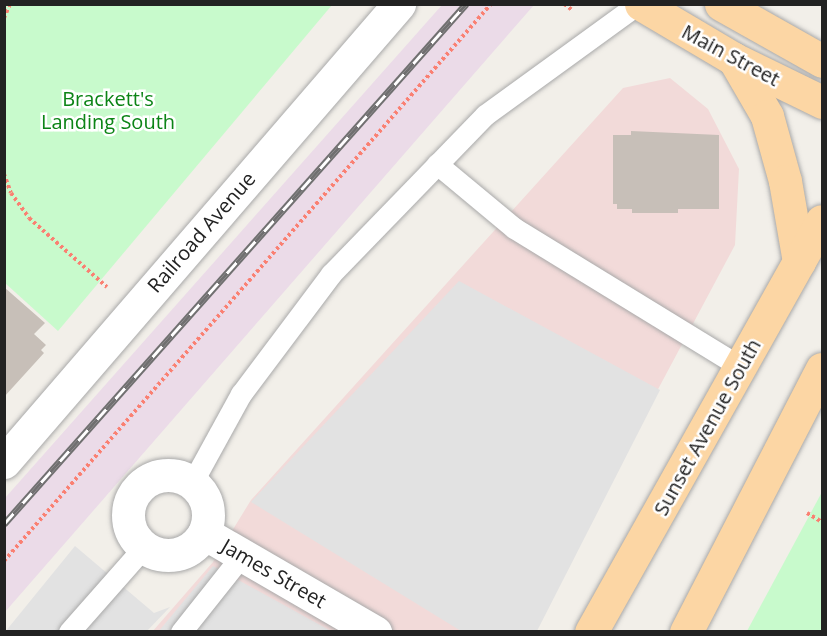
<!DOCTYPE html>
<html>
<head>
<meta charset="utf-8">
<style>
  body { margin:0 }
  #map { position:relative; width:827px; height:636px; overflow:hidden; background:#f2efe9; font-family:"Open Sans",sans-serif }
  div>[style] { position:absolute }
  .commercial>* { inset:0; background:#f2dad9 }
  .industrial>* { inset:0; background:#ebdbe8 }
  .park>* { inset:0; background:#c8facc }
  .parking>* { inset:0; background:#e2e2e2 }
  .building>* { inset:0; background:#c7bfb8 }
  .path>* { height:4px; margin-top:-2px; transform-origin:0; background:repeating-linear-gradient(90deg,#fa8072 0 3px,transparent 0 6px) }
  .roads { filter:drop-shadow(0 0 2px #a9a9a9) drop-shadow(0 0 2px #a9a9a9) }
  .service>* { height:21px; margin:-10.5px; padding:0 10.5px; transform-origin:10.5px; border-radius:10.5px; background:#fff }
  .minor>* { height:33px; margin:-16.5px; padding:0 16.5px; transform-origin:16.5px; border-radius:16.5px; background:#fff }
  .minor>.ring { margin:-16.5px; padding:0; box-sizing:content-box; background:none; border:33px solid #fff; border-radius:50% }
  .tertiary>* { height:33px; margin:-16.5px; padding:0 16.5px; transform-origin:16.5px; border-radius:16.5px; background:#fff }
  .primary>* { height:33px; margin:-16.5px; padding:0 16.5px; transform-origin:16.5px; border-radius:16.5px; background:#fcd6a4 }
  .rail>* { height:7px; margin-top:-3.5px; transform-origin:0; background:repeating-linear-gradient(90deg,#fff 0 14px,#707070 0 28px); box-sizing:border-box; border-block:2px solid #707070 }
  span { translate:-50% -50%; white-space:nowrap; text-align:center; line-height:1.15; -webkit-text-stroke:5px #fff; paint-order:stroke }
  .street-label { font-size:20px; color:#222 }
  .park-label { font-size:20px; color:#0c8416 }
  .frame { position:absolute; inset:0; border:6px solid #222; pointer-events:none }
</style>
</head>
<body>
<div id="map">
  <div class="commercial">
    <i style="clip-path:polygon(670px 78px,708px 109px,739px 169px,735px 245px,529px 631px,152px 632px,213px 562px,251px 500px,623px 88px)"></i>
  </div>
  <div class="industrial">
    <i style="clip-path:polygon(442px 5px,534px 5px,5px 612px,5px 498px)"></i>
  </div>
  <div class="park">
    <i style="clip-path:polygon(5px 4px,332px 5px,58px 331px,5px 283px)"></i>
    <i style="clip-path:polygon(822px 492px,822px 631px,747px 631px)"></i>
  </div>
  <div class="parking">
    <i style="clip-path:polygon(459px 281px,660px 390px,537px 631px,461px 631px,251px 502px)"></i>
    <i style="clip-path:polygon(75px 546px,154px 613px,170px 607px,147px 631px,5px 632px)"></i>
    <i style="clip-path:polygon(213px 566px,331px 631px,158px 632px)"></i>
  </div>
  <div class="building">
    <i style="clip-path:polygon(631px 131px,719px 135px,719px 209px,678px 209px,678px 213px,632px 213px,632px 209px,617px 209px,617px 204px,613px 204px,613px 135px,631px 135px)"></i>
    <i style="clip-path:polygon(4px 287px,45px 323px,34px 334px,46px 345px,41px 350px,44px 353px,4px 397px)"></i>
  </div>
  <div class="path">
    <i style="left:564px;top:4px;width:9px;rotate:36deg"></i>
    <i style="left:4px;top:18px;width:15px;rotate:-67deg"></i>
    <i style="left:4px;top:74px;width:59px;rotate:90deg"></i>
    <i style="left:4px;top:174px;width:20px;rotate:70deg"></i>
    <i style="left:11px;top:193px;width:31px;rotate:54deg"></i>
    <i style="left:29px;top:218px;width:104px;rotate:41.5deg"></i>
    <i style="left:807px;top:513px;width:17px;rotate:31deg"></i>
    <i style="left:4px;top:561px;width:740px;rotate:-48.84deg"></i>
  </div>
  <div class="roads">
    <div class="service">
      <i style="left:437px;top:164px;width:100px;rotate:39.7deg"></i>
      <i style="left:514px;top:228px;width:266px;rotate:31.5deg"></i>
      <i style="left:192px;top:483px;width:102px;rotate:-61.2deg"></i>
      <i style="left:241px;top:394px;width:150px;rotate:-53.1deg"></i>
      <i style="left:331px;top:274px;width:221px;rotate:-45.9deg"></i>
      <i style="left:485px;top:115px;width:189px;rotate:-36deg"></i>
      <i style="left:69px;top:632px;width:113px;rotate:-48.6deg"></i>
      <i style="left:181px;top:632px;width:98px;rotate:-51.6deg"></i>
    </div>
    <div class="minor">
      <i class="ring" style="left:128px;top:475px;width:47px;height:47px"></i>
      <i style="left:204px;top:533px;width:198px;rotate:30.1deg"></i>
    </div>
    <div class="tertiary">
      <i style="left:4px;top:462px;width:605px;rotate:-49.22deg"></i>
    </div>
    <div class="primary">
      <i style="left:641px;top:4px;width:108px;rotate:30.6deg"></i>
      <i style="left:734px;top:59px;width:98px;rotate:26deg"></i>
      <i style="left:721px;top:4px;width:116px;rotate:29.4deg"></i>
      <i style="left:734px;top:59px;width:66px;rotate:59.9deg"></i>
      <i style="left:767px;top:116px;width:67px;rotate:74.5deg"></i>
      <i style="left:785px;top:181px;width:82px;rotate:80.2deg"></i>
      <i style="left:591px;top:632px;width:471px;rotate:-60.7deg"></i>
      <i style="left:686px;top:632px;width:296px;rotate:-62.7deg"></i>
    </div>
  </div>
  <div class="rail">
    <i style="left:4px;top:524px;width:696px;rotate:-48.38deg"></i>
  </div>
  <div class="street-label">
    <span style="left:731px;top:55px;rotate:28deg">Main Street</span>
    <span style="left:201px;top:232px;rotate:-49deg">Railroad Avenue</span>
    <span style="left:707px;top:427px;rotate:-61deg">Sunset Avenue South</span>
    <span style="left:274px;top:573px;rotate:30deg">James Street</span>
  </div>
  <div class="park-label">
    <span style="left:108px;top:110px">Brackett's<br>Landing South</span>
  </div>
  <div class="frame"></div>
</div>
</body>
</html>
